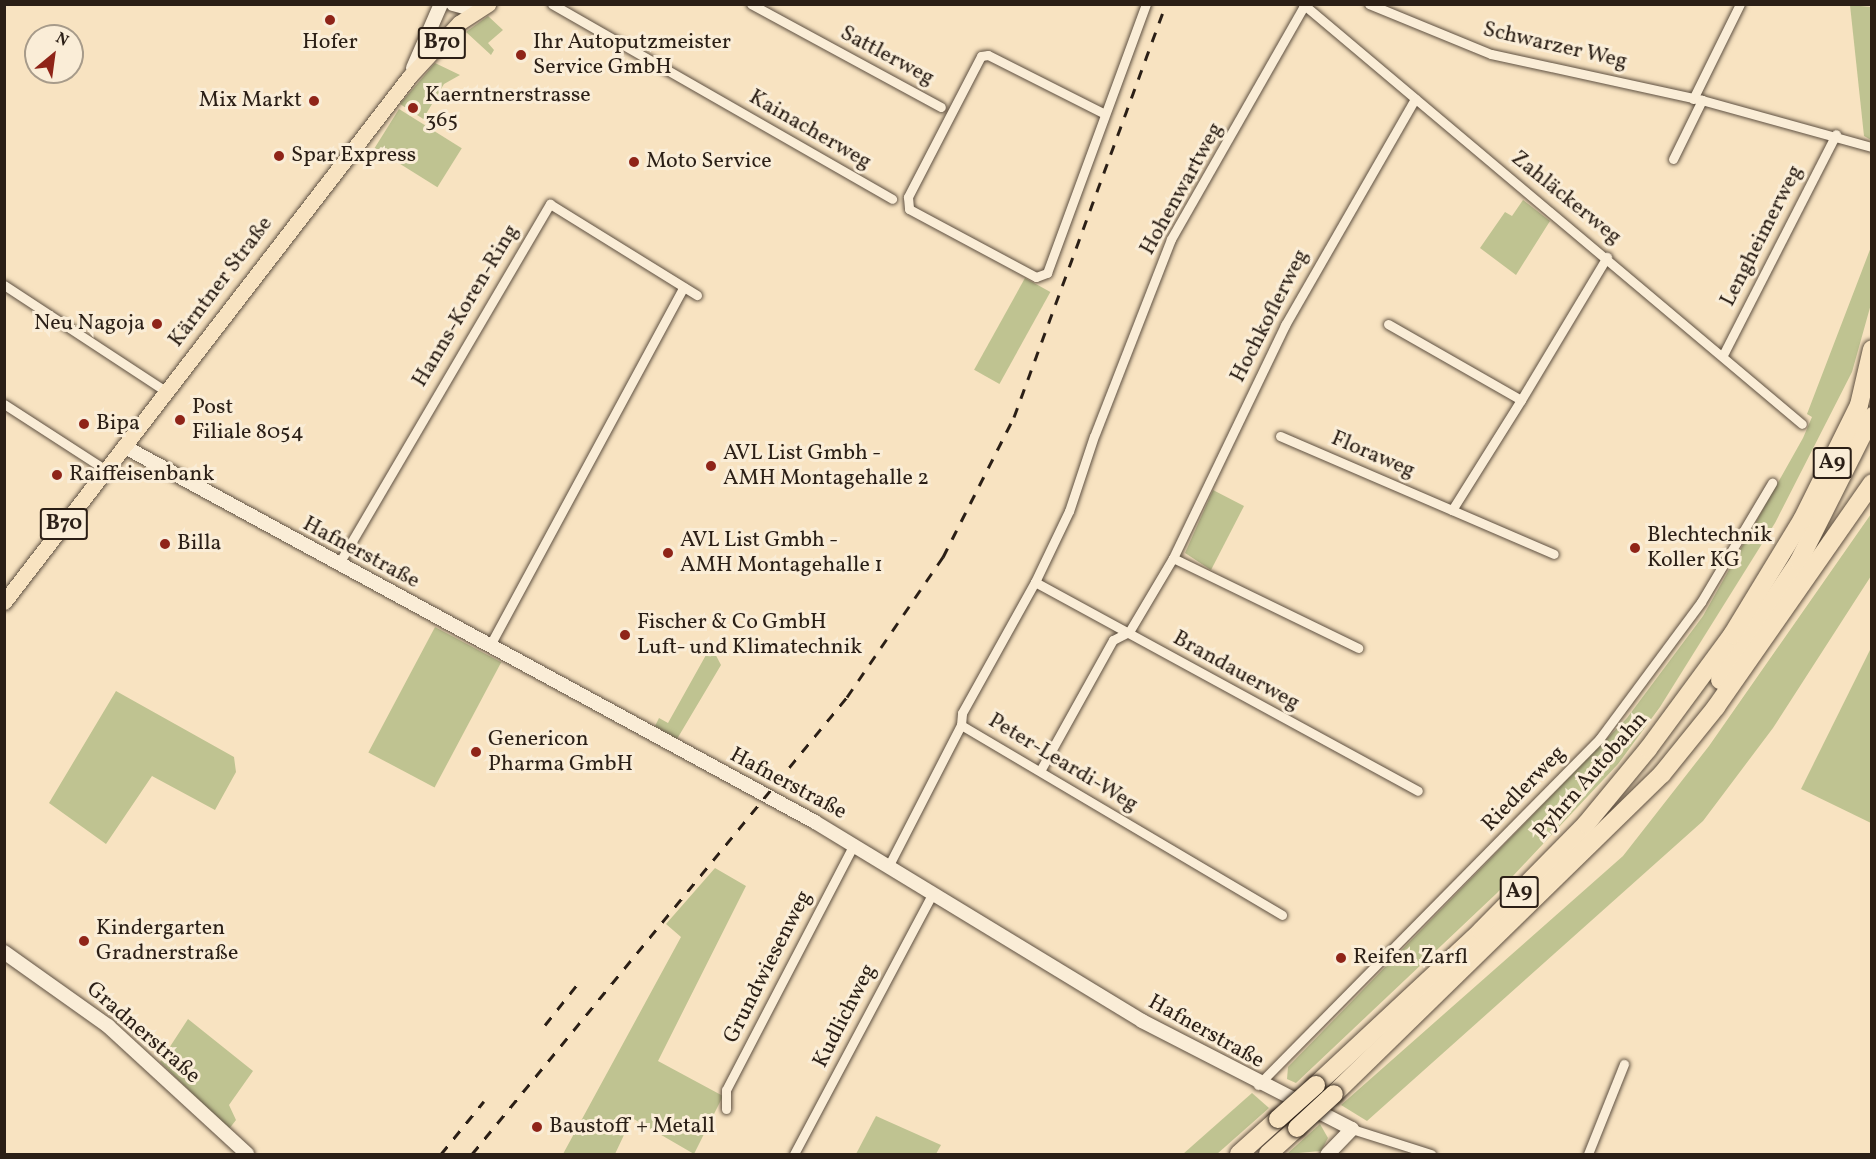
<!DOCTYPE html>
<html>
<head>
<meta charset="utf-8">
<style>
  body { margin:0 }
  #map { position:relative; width:1876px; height:1159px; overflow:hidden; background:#f8e3c1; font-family:Vollkorn,serif }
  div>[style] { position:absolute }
  .green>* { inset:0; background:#bfc391; transform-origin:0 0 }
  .roads { filter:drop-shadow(0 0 2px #5e5041) drop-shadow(0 0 2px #5e5041) }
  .street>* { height:9px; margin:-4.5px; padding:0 4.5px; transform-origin:4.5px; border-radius:4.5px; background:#faedd7 }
  .secondary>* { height:14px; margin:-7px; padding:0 7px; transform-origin:7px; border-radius:7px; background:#faedd7 }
  .primary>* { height:15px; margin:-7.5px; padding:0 7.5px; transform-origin:7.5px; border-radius:7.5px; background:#f8e3c1 }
  .highway>* { height:18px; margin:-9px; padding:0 9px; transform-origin:9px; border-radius:9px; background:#f8e3c1 }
  .rail>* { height:3px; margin-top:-1.5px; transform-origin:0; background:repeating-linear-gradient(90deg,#2b1f16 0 10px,transparent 0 20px) }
  .bridges { filter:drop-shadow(0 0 2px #2b1f16) drop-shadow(0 0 2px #2b1f16) }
  .highway-bridge>* { height:18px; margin:-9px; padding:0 9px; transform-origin:9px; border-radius:9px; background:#f8e3c1 }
  .dots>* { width:16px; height:16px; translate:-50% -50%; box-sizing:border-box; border:3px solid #faedd7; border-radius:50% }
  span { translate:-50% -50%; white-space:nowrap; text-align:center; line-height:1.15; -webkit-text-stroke:6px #faedd7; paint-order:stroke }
  .shield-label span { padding:2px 4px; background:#faedd7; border:2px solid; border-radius:4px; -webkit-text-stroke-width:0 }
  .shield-label { font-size:21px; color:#2b1f16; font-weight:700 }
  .poi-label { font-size:22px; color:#2b1f16 }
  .left { translate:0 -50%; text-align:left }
  .right { translate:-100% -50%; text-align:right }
  .street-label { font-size:22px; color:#2b1f16 }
  .frame { position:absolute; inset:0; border:6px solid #2b1f16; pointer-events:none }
  .north { position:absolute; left:24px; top:24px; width:60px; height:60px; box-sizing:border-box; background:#faedd7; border:2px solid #a79b8a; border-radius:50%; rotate:29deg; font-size:16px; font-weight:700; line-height:24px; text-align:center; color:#2b1f16 }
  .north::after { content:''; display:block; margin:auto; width:21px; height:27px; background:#8f2418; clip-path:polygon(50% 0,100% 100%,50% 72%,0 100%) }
</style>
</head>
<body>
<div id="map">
  <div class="green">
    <i style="clip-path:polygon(1850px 5px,1871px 7px,1871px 140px,1864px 136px)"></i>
    <i style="clip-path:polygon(488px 16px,503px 30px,488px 43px,494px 50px,491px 55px,466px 32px)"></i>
    <i style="clip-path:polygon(435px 63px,460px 75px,444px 84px,426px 114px,428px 122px,400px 104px)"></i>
    <i style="left:399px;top:109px;width:74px;height:46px;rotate:32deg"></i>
    <i style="clip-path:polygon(1523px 200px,1550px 221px,1516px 275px,1480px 248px,1505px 212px,1512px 216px)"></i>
    <i style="clip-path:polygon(1871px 247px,1871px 304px,1852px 372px,1775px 523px,1660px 707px,1618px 764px,1497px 893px,1296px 1083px,1287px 1079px,1288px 1067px,1627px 718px,1703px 616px,1803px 438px,1812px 417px,1807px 414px)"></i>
    <i style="left:1025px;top:278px;width:29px;height:105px;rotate:29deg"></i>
    <i style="clip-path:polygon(1213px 490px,1244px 506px,1211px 570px,1185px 553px)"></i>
    <i style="clip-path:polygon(1871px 514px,1871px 576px,1773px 728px,1703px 821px,1367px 1121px,1341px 1105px,1623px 856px,1709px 746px)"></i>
    <i style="left:435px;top:627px;width:75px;height:142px;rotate:28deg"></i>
    <i style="clip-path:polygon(711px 646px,721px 665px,677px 739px,655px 726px,659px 718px,668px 723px)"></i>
    <i style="clip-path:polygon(1871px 648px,1872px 823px,1871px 823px,1801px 789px)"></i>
    <i style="clip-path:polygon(116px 691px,234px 757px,236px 772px,215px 810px,152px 776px,106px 844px,49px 803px)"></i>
    <i style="clip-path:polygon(715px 868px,746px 886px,658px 1061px,723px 1096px,694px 1154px,632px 1118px,615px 1154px,563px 1154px,681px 937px,666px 924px)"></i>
    <i style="clip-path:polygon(188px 1019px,253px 1071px,229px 1105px,236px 1120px,229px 1129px,160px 1062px)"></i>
    <i style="clip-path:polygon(1252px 1093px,1269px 1108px,1217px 1154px,1183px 1154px)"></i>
    <i style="clip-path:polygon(876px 1116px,941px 1145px,936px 1154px,856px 1154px)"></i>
    <i style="clip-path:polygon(1320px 1124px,1328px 1138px,1321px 1151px,1287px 1154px)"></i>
  </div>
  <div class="roads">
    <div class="street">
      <i style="left:552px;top:4px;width:392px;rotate:29.8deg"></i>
      <i style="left:751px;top:4px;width:216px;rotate:28.5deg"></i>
      <i style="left:1303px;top:4px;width:652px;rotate:40.09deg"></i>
      <i style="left:1369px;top:4px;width:132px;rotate:22.3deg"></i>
      <i style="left:1491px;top:54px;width:216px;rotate:12.3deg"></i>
      <i style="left:1702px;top:100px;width:176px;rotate:15.5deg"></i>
      <i style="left:1693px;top:99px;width:106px;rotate:-63.7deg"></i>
      <i style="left:1105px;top:114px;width:131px;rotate:-153.2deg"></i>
      <i style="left:988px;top:55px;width:7px;rotate:172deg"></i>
      <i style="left:981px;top:56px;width:159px;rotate:117.4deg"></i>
      <i style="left:908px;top:197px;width:12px;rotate:85deg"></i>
      <i style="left:909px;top:209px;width:144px;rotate:28.2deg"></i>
      <i style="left:1036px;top:277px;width:12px;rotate:-20deg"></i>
      <i style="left:1047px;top:273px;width:287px;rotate:-69.8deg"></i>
      <i style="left:1673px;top:159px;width:66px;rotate:-63.8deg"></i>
      <i style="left:4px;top:285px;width:195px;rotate:33.3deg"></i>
      <i style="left:1388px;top:324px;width:153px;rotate:29.7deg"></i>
      <i style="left:1521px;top:400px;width:130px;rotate:122.1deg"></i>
      <i style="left:1723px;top:355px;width:248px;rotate:-62.9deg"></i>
      <i style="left:1521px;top:400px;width:167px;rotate:-59deg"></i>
      <i style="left:4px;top:404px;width:121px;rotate:32.9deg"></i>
      <i style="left:1095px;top:434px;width:209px;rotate:-68.7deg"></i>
      <i style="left:1171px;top:239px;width:271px;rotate:-60.3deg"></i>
      <i style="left:1094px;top:436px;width:79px;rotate:108.4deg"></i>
      <i style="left:1069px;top:511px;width:79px;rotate:115.6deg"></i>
      <i style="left:1035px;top:582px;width:436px;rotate:28.6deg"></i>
      <i style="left:1280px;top:436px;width:298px;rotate:23.3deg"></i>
      <i style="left:1173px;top:558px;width:206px;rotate:25.9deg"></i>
      <i style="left:338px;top:565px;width:419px;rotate:-59.6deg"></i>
      <i style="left:550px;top:204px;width:173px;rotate:31.8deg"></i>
      <i style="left:489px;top:647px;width:409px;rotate:-61.6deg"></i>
      <i style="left:961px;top:725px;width:12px;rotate:-85deg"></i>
      <i style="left:962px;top:713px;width:150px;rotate:-60.9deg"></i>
      <i style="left:1040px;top:771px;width:150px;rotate:-60.9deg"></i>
      <i style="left:1113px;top:640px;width:18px;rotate:-27deg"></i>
      <i style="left:1129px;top:632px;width:86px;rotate:-59.3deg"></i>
      <i style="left:1173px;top:558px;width:259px;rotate:-64.3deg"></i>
      <i style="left:1285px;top:325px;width:261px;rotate:-60.1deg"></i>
      <i style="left:889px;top:865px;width:157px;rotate:-62.8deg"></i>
      <i style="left:961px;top:725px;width:373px;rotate:30.6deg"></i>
      <i style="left:1258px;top:1085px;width:487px;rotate:-45.4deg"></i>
      <i style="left:1600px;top:738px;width:169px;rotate:-53.4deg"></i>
      <i style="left:1701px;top:602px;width:139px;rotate:-59.2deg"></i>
      <i style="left:726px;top:1109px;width:19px;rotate:-90deg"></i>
      <i style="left:726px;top:1090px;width:277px;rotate:-62.5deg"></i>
      <i style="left:1352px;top:1129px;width:83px;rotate:17.6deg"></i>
      <i style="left:794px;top:1154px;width:293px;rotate:-62deg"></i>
      <i style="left:1588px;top:1154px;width:97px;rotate:-68.2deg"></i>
    </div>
    <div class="secondary">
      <i style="left:453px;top:4px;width:24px;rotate:15deg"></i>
      <i style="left:413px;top:68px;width:70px;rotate:-66.4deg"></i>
      <i style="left:125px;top:447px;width:785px;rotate:28.52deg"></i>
      <i style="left:815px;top:822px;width:383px;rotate:31.3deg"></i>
      <i style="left:1142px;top:1021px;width:236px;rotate:27.2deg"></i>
      <i style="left:1352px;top:1129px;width:35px;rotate:134deg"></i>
      <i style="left:4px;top:952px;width:128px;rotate:35.4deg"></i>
      <i style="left:108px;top:1026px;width:189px;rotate:42.6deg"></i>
    </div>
    <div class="primary">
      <i style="left:4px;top:602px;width:663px;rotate:-52.35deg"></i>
      <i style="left:409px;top:77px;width:74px;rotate:-47.2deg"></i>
      <i style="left:459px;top:23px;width:35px;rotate:-33deg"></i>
    </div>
    <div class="highway">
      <i style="left:1720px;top:680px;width:143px;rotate:-56.4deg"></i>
      <i style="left:1799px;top:561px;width:162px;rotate:-63.3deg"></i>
      <i style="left:1316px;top:1085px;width:226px;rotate:-43deg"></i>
      <i style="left:1481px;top:931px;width:150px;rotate:-45.5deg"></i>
      <i style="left:1586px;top:824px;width:97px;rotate:-50.4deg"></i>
      <i style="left:1648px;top:749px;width:142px;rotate:-53.6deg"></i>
      <i style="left:1732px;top:635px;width:135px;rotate:-58.7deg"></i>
      <i style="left:1802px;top:520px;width:128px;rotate:-63.6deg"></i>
      <i style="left:1859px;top:405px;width:57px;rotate:-76.9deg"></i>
      <i style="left:1334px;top:1094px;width:458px;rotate:-44.3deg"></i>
      <i style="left:1662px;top:774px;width:86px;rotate:-51.1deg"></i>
      <i style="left:1716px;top:707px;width:273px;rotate:-55.1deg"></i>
      <i style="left:1239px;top:1154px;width:52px;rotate:-41.9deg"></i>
      <i style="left:1268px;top:1154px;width:39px;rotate:-42deg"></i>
    </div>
  </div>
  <div class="rail">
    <i style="left:545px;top:1025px;width:56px;rotate:-51.5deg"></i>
    <i style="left:441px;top:1154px;width:68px;rotate:-50.9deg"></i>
    <i style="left:472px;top:1154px;width:591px;rotate:-50.63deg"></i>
    <i style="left:847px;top:697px;width:170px;rotate:-55.6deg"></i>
    <i style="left:943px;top:557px;width:157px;rotate:-63.1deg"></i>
    <i style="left:1014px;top:417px;width:440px;rotate:-69.8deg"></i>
  </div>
  <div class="bridges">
    <div class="highway-bridge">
      <i style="left:1278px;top:1119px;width:51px;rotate:-41.8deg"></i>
      <i style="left:1297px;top:1128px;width:50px;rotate:-42.6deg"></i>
    </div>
  </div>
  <div class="dots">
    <i style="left:330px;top:20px;background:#8f2418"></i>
    <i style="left:521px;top:55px;background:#8f2418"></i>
    <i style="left:314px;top:101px;background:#8f2418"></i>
    <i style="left:413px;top:108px;background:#8f2418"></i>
    <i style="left:279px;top:156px;background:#8f2418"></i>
    <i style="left:634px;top:162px;background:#8f2418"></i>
    <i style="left:157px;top:324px;background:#8f2418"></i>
    <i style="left:180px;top:420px;background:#8f2418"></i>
    <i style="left:84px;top:424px;background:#8f2418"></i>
    <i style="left:711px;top:466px;background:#8f2418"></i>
    <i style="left:57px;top:475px;background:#8f2418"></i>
    <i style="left:165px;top:544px;background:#8f2418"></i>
    <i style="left:1635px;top:548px;background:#8f2418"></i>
    <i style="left:668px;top:553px;background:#8f2418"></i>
    <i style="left:625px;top:635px;background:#8f2418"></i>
    <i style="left:476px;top:752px;background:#8f2418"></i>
    <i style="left:84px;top:941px;background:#8f2418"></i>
    <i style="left:1341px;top:958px;background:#8f2418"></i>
    <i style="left:537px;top:1127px;background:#8f2418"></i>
  </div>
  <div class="shield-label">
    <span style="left:442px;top:43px">B70</span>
    <span style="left:1832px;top:463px">A9</span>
    <span style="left:64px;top:524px">B70</span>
    <span style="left:1519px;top:892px">A9</span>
  </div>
  <div class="poi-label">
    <span class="left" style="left:533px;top:55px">Ihr Autoputzmeister<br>Service GmbH</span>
    <span style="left:330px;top:43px">Hofer</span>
    <span class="left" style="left:425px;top:108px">Kaerntnerstrasse<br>365</span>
    <span class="right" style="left:302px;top:101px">Mix Markt</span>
    <span class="left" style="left:291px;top:156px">Spar Express</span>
    <span class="left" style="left:646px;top:162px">Moto Service</span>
    <span class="right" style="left:145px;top:324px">Neu Nagoja</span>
    <span class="left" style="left:192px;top:420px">Post<br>Filiale 8054</span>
    <span class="left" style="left:96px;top:424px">Bipa</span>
    <span class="left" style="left:723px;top:466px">AVL List Gmbh -<br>AMH Montagehalle 2</span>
    <span class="left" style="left:69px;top:475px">Raiffeisenbank</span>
    <span class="left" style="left:1647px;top:548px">Blechtechnik<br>Koller KG</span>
    <span class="left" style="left:680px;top:553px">AVL List Gmbh -<br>AMH Montagehalle 1</span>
    <span class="left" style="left:177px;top:544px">Billa</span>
    <span class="left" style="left:637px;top:635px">Fischer &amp; Co GmbH<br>Luft- und Klimatechnik</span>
    <span class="left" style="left:488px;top:752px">Genericon<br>Pharma GmbH</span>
    <span class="left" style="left:96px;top:941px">Kindergarten<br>Gradnerstraße</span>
    <span class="left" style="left:1353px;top:958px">Reifen Zarfl</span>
    <span class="left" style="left:549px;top:1127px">Baustoff + Metall</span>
  </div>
  <div class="street-label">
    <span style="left:1555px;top:46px;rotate:13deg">Schwarzer Weg</span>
    <span style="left:887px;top:56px;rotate:28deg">Sattlerweg</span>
    <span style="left:810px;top:130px;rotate:30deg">Kainacherweg</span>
    <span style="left:1182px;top:189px;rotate:-61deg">Hohenwartweg</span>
    <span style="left:1566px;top:198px;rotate:39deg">Zahläckerweg</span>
    <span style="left:1762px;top:236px;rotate:-63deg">Lengheimerweg</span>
    <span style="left:221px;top:282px;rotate:-53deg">Kärntner Straße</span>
    <span style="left:466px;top:306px;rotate:-59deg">Hanns-Koren-Ring</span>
    <span style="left:1270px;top:316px;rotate:-63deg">Hochkoflerweg</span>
    <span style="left:1373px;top:455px;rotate:23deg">Floraweg</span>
    <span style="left:361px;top:553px;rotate:28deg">Hafnerstraße</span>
    <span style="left:1236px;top:671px;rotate:29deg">Brandauerweg</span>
    <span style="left:1063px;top:763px;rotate:31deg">Peter-Leardi-Weg</span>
    <span style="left:1591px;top:776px;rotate:-49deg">Pyhrn Autobahn</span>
    <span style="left:788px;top:784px;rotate:28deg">Hafnerstraße</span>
    <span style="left:1524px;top:789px;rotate:-46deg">Riedlerweg</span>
    <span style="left:768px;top:967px;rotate:-63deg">Grundwiesenweg</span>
    <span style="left:845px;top:1016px;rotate:-63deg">Kudlichweg</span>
    <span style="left:1206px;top:1032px;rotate:29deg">Hafnerstraße</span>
    <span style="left:143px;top:1033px;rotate:41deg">Gradnerstraße</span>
  </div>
  <div class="frame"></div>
  <div class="north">N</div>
</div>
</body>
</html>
